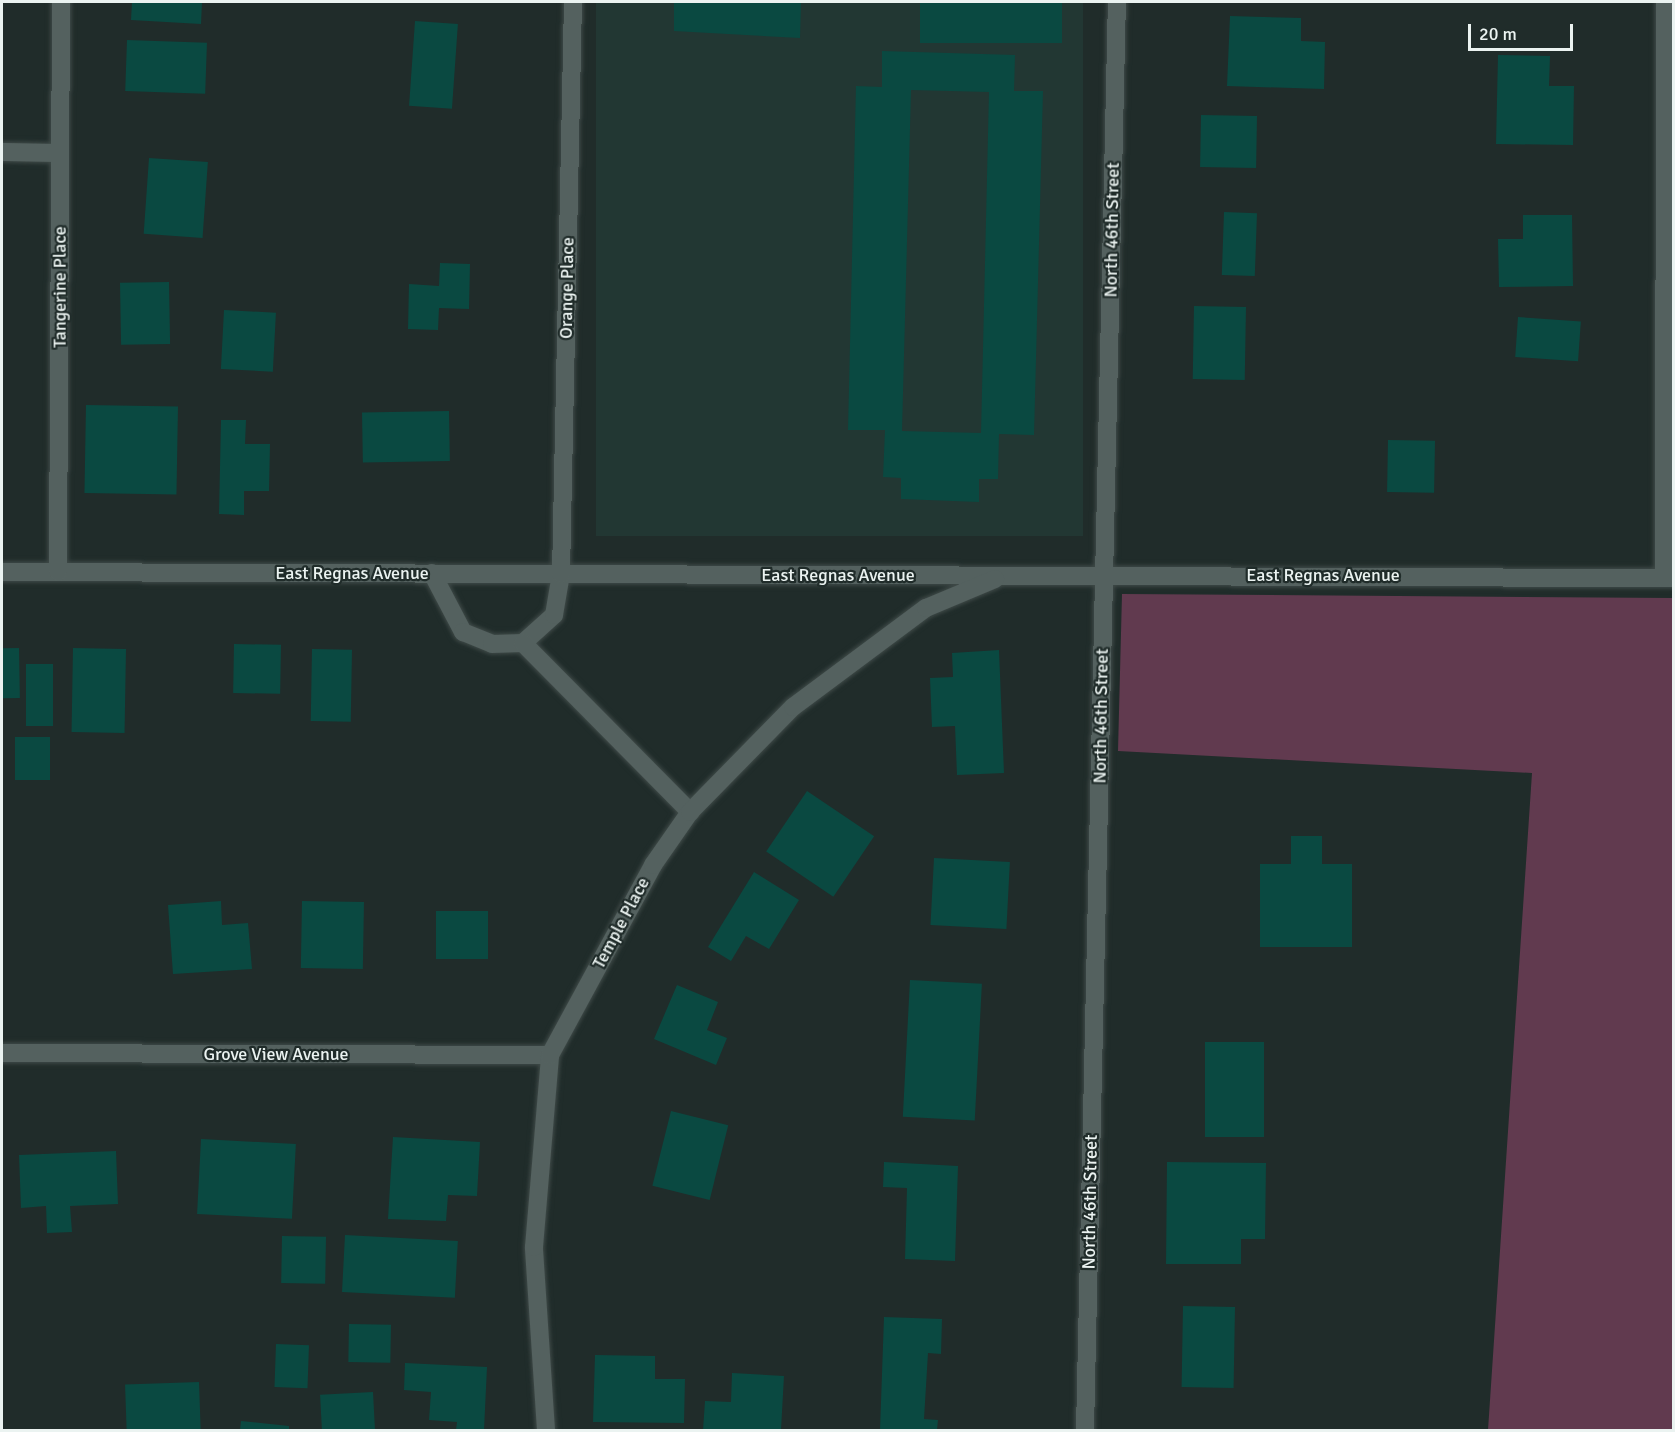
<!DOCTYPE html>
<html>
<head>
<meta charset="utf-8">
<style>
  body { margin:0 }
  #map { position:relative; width:1675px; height:1432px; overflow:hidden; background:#202c2a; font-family:Signika,sans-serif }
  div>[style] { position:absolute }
  .built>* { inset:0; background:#223733; transform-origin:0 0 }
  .green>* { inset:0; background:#613a4f }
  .building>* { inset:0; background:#0a4941; transform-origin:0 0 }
  .roads { filter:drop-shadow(0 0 2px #3f4a48) drop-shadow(0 0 2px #3f4a48) }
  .lane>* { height:18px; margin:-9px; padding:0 9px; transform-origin:9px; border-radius:9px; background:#54615f }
  .street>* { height:18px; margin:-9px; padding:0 9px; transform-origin:9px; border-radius:9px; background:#54615f }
  .secondary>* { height:18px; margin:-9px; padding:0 9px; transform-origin:9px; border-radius:9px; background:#54615f }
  span { translate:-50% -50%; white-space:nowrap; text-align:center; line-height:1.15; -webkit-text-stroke:4.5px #202c2a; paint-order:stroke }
  .street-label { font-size:18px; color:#ebf3f1 }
  .frame { position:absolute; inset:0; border:3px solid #ebf3f1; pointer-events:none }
  .scale { position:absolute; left:1468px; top:24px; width:105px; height:27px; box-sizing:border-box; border:3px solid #ebf3f1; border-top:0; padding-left:8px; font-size:18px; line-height:21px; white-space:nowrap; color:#ebf3f1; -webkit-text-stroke:4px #202c2a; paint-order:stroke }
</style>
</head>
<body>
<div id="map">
  <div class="built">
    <i style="left:596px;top:2px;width:487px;height:534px"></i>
  </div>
  <div class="green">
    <i style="clip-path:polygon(1122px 594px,1673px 598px,1673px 1430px,1488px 1430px,1532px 773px,1118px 751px)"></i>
  </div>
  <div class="building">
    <i style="clip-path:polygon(132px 2px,202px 2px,201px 24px,131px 20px)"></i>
    <i style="clip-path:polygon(674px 2px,801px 2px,800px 38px,674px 31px)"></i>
    <i style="left:920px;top:2px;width:142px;height:41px"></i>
    <i style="clip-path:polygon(1230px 16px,1301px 18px,1301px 41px,1325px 42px,1324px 89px,1227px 86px)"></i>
    <i style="left:415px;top:21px;width:43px;height:85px;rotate:4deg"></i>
    <i style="left:127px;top:40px;width:80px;height:51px;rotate:2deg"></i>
    <i style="clip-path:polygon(evenodd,882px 51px,1015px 55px,1014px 91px,1043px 91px,1034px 435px,999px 434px,998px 479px,979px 479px,979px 502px,901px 499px,901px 478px,883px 477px,885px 430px,848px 430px,856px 86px,882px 87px,882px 51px,911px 90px,989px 92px,981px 433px,902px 431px,911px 90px)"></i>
    <i style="clip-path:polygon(1498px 55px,1550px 56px,1549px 86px,1574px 86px,1573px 145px,1496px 144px)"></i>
    <i style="left:1201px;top:115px;width:56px;height:52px;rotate:1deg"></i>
    <i style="left:149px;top:158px;width:59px;height:76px;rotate:4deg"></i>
    <i style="left:1224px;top:212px;width:33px;height:63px;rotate:2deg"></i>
    <i style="clip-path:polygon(1523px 215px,1572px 215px,1573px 286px,1499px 287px,1498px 239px,1523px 239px)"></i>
    <i style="clip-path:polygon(440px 263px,470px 264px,469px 309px,439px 308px,438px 330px,408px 329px,409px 284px,439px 286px)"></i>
    <i style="left:169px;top:282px;width:62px;height:49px;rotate:89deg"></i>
    <i style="left:1194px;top:306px;width:52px;height:73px;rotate:1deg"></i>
    <i style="left:224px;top:310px;width:52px;height:59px;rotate:3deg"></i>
    <i style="left:1518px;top:317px;width:63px;height:40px;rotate:4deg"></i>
    <i style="left:86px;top:405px;width:92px;height:88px;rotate:1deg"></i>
    <i style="left:449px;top:411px;width:50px;height:87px;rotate:89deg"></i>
    <i style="clip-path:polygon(221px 420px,246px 420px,245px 444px,270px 444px,269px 491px,244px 491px,244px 515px,219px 514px)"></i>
    <i style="left:1388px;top:440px;width:47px;height:52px;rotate:1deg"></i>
    <i style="left:234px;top:644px;width:47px;height:49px;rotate:1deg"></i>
    <i style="left:19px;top:648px;width:50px;height:17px;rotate:89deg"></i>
    <i style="left:73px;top:648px;width:53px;height:84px;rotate:1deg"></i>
    <i style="left:312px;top:649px;width:40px;height:72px;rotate:1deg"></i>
    <i style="clip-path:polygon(999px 650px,1004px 773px,957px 775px,955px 726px,932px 727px,930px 678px,953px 677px,952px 653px)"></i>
    <i style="left:26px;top:664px;width:27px;height:62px"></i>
    <i style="left:15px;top:737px;width:35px;height:43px"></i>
    <i style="left:807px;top:791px;width:81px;height:73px;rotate:34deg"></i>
    <i style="clip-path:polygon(1291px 836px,1322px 836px,1322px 864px,1352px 864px,1352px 947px,1260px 947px,1260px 864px,1291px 864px)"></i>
    <i style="left:934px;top:858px;width:76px;height:67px;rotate:3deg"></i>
    <i style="clip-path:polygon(754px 872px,799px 900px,769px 949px,746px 936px,731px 961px,708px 947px)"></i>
    <i style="clip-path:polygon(221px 901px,222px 925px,248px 923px,252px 969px,173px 974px,168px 905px)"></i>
    <i style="left:302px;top:901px;width:62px;height:67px;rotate:1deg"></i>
    <i style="left:436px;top:911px;width:52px;height:48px"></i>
    <i style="left:910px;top:980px;width:72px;height:137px;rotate:3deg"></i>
    <i style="clip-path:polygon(677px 985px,718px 1002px,707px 1030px,727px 1038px,716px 1065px,654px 1039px)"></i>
    <i style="left:1205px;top:1042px;width:59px;height:95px"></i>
    <i style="left:671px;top:1111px;width:59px;height:77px;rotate:14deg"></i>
    <i style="clip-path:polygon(393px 1137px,480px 1142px,477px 1196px,448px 1195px,446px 1221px,388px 1219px)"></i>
    <i style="left:201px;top:1139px;width:95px;height:75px;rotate:3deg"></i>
    <i style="clip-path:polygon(116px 1151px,118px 1204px,70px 1206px,72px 1232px,47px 1233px,46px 1206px,21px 1208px,19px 1155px)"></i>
    <i style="clip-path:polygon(884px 1162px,958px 1166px,955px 1261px,905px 1259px,907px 1188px,883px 1187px)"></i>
    <i style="clip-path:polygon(1167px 1162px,1266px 1163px,1265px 1239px,1241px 1239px,1241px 1264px,1166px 1264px)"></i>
    <i style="left:345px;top:1235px;width:113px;height:57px;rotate:3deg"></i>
    <i style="left:282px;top:1236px;width:44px;height:47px;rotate:1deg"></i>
    <i style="left:1183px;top:1306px;width:52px;height:81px;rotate:1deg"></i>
    <i style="clip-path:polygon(884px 1317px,942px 1319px,941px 1354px,928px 1353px,924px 1419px,938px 1420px,937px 1430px,880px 1430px)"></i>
    <i style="left:349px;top:1324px;width:42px;height:38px;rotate:1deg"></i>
    <i style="left:276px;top:1344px;width:33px;height:43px;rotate:2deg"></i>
    <i style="clip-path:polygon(595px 1355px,655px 1356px,655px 1379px,685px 1379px,684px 1423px,593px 1422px)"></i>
    <i style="clip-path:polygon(405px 1363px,487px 1367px,484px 1430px,456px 1430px,457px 1422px,429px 1420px,431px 1392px,404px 1390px)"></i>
    <i style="clip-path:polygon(732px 1373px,784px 1376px,781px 1430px,703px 1430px,705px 1401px,731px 1402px)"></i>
    <i style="left:199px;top:1382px;width:48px;height:74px;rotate:88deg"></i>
    <i style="left:373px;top:1392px;width:38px;height:53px;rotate:87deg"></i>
    <i style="clip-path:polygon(241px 1421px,289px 1426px,289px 1430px,240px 1430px)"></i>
  </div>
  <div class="roads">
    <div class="lane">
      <i style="left:432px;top:573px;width:67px;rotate:62.3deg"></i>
      <i style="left:463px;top:632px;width:31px;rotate:22deg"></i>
      <i style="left:492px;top:644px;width:31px;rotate:-2deg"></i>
      <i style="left:523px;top:643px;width:42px;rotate:-42.1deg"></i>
      <i style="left:554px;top:615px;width:42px;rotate:-80.3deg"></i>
      <i style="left:523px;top:643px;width:238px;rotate:45.3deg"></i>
    </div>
    <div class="street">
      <i style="left:2px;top:152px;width:58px;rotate:1deg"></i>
      <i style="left:2px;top:572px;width:1672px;rotate:0.21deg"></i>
      <i style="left:58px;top:572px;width:570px;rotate:-89.7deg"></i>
      <i style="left:561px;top:574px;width:572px;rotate:-88.8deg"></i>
      <i style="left:1664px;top:578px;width:576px;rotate:-89.9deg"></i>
      <i style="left:2px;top:1053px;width:548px;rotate:0.21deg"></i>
      <i style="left:546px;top:1430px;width:183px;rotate:-93.8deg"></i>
      <i style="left:534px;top:1247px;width:193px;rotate:-85.2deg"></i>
      <i style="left:550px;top:1055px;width:216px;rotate:-61.5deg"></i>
      <i style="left:653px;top:865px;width:65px;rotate:-55.1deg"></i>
      <i style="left:690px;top:812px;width:147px;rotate:-45.6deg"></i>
      <i style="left:793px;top:707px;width:166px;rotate:-36.7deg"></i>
      <i style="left:926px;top:608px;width:75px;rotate:-22.8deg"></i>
    </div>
    <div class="secondary">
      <i style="left:1085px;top:1430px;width:1428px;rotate:-88.72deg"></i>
    </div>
  </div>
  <div class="street-label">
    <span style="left:1112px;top:230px;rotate:-89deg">North 46th Street</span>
    <span style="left:60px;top:287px;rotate:-90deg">Tangerine Place</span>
    <span style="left:567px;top:288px;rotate:-89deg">Orange Place</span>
    <span style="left:352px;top:573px">East Regnas Avenue</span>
    <span style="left:838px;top:575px">East Regnas Avenue</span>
    <span style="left:1323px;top:575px">East Regnas Avenue</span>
    <span style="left:1101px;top:716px;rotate:-89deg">North 46th Street</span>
    <span style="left:621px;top:923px;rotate:-62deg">Temple Place</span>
    <span style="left:276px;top:1054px">Grove View Avenue</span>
    <span style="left:1090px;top:1202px;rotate:-89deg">North 46th Street</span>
  </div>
  <div class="frame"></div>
  <div class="scale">20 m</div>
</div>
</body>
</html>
